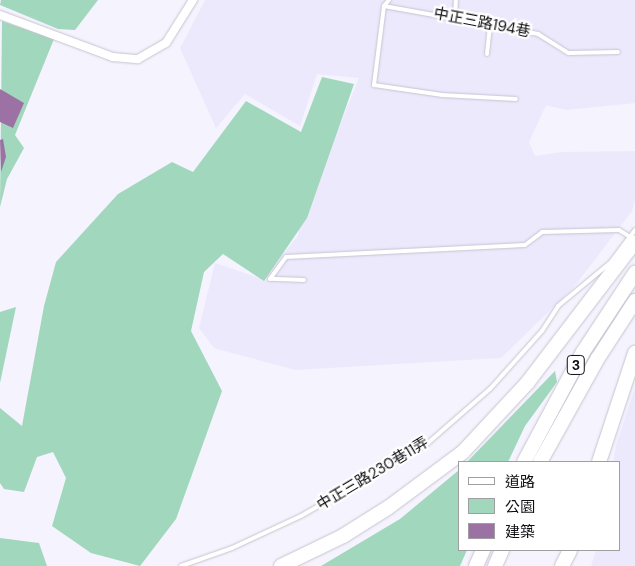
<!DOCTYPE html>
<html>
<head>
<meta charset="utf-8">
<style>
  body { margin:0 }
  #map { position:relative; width:635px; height:566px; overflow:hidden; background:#f5f3fd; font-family:"DM Sans","Noto Sans TC",sans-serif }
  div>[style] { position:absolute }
  .built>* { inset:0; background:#ece9fd }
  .green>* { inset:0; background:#a1d7bc }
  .building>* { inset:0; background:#9c71a3 }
  .roads { filter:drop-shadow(0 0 1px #c5c4d0) drop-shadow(0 0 1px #c5c4d0) }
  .lane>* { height:4px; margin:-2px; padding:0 2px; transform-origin:2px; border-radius:2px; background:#fff }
  .street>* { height:8px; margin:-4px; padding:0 4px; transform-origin:4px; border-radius:4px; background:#fff }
  .highway>* { height:14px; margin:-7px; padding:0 7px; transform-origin:7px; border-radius:7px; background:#fff }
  span { translate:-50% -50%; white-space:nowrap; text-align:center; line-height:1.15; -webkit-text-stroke:4.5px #fff; paint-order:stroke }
  .shield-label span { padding:1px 4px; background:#fff; border:1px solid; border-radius:4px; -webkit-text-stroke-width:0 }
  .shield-label { font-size:14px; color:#100f13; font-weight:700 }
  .street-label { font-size:15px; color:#100f13 }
  .legend { position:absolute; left:458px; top:461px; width:162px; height:90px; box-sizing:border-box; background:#fff; border:1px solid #9f9fa1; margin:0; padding:6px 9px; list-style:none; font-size:15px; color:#100f13 }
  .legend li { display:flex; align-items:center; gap:10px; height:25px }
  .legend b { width:25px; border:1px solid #9f9fa1 }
</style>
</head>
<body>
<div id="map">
  <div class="built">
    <i style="clip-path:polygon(205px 0,635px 0,635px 103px,566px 110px,546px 105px,529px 142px,535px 156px,562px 152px,635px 151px,635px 199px,632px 211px,574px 287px,501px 358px,295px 370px,214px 348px,199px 328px,215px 263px,262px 279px,298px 236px,305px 185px,330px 149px,359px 78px,317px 74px,300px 126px,245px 94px,216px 128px,180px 48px)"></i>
    <i style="clip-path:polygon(635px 387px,635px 566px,591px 566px,596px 550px,619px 550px,619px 462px,613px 462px,616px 445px)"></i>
  </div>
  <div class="green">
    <i style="clip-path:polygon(1px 0,98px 0,75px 30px,58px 29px,0 5px)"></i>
    <i style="clip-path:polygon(2px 21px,54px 39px,15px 135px,24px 148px,7px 179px,0 207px)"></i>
    <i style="clip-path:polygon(322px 77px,354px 84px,307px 218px,264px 281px,223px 254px,204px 272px,191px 331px,222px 391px,176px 519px,140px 566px,91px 553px,52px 526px,66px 478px,53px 452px,37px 457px,24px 492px,4px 489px,0 483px,0 408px,22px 426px,44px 306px,56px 262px,118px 194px,172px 162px,193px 172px,246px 101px,301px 132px)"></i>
    <i style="clip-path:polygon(16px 307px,0 383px,0 312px)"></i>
    <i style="clip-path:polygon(555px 371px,557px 382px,525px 426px,508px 462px,467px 462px)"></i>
    <i style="clip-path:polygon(459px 470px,459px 550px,467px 550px,460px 566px,321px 566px,400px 519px)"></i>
    <i style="clip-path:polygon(0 538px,39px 543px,47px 566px,0 566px)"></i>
  </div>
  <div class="building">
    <i style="clip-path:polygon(0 89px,24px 103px,13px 128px,0 122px)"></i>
    <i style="clip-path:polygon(3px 139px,6px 157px,1px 172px,0 140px)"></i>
  </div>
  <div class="roads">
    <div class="lane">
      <i style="left:389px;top:0;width:8px;rotate:130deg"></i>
      <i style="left:384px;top:6px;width:80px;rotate:97.2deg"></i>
      <i style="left:374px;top:85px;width:69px;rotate:8.4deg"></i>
      <i style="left:442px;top:95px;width:74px;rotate:3.1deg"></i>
      <i style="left:384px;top:6px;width:157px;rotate:10.3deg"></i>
      <i style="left:538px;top:34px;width:36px;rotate:32deg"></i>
      <i style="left:569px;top:53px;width:49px;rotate:-1.2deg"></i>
      <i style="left:455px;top:17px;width:17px;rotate:-87deg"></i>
      <i style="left:487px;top:54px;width:30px;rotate:-84deg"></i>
      <i style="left:304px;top:280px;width:34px;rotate:-178deg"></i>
      <i style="left:270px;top:279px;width:27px;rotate:-54deg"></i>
      <i style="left:286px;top:257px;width:239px;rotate:-2.9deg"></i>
      <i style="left:525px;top:245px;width:21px;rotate:-37deg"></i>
      <i style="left:542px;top:232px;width:77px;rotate:-1.5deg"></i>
      <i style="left:619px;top:230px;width:13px;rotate:32deg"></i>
      <i style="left:181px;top:566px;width:54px;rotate:-19.4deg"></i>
      <i style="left:232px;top:548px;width:76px;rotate:-24.9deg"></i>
      <i style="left:301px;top:516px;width:146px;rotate:-29.9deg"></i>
      <i style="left:428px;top:443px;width:82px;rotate:-41.1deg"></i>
      <i style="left:490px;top:389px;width:78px;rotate:-48.1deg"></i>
      <i style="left:542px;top:331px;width:30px;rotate:-57deg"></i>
      <i style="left:558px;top:306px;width:69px;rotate:-39.7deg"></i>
      <i style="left:611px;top:262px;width:40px;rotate:-53deg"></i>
    </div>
    <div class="street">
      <i style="left:0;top:15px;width:121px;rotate:20.4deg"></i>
      <i style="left:113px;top:57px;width:25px;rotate:5deg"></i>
      <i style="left:138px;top:59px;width:32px;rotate:-30deg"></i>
      <i style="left:166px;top:43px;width:51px;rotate:-57.9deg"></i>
    </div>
    <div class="highway">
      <i style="left:524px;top:462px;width:125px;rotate:-61.8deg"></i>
      <i style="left:583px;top:352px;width:95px;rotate:-56.6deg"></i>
      <i style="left:540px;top:462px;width:119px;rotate:-60.9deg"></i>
      <i style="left:598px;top:358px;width:68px;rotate:-57deg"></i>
      <i style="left:599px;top:462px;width:115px;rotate:-71.7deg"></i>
      <i style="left:281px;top:566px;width:69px;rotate:-25.8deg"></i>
      <i style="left:343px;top:536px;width:54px;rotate:-32.2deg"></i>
      <i style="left:389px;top:507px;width:92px;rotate:-36.6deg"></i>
      <i style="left:463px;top:452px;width:96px;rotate:-47.1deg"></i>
      <i style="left:528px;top:382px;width:176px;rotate:-52.6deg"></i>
      <i style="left:476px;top:566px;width:17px;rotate:-66deg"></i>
      <i style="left:495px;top:566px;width:17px;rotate:-66deg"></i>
      <i style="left:562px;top:566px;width:18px;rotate:-63deg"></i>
    </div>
  </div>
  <div class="shield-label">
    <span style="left:576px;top:365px">3</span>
  </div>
  <div class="street-label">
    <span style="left:482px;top:23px;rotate:11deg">中正三路194巷</span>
    <span style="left:373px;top:474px;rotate:-31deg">中正三路230巷11弄</span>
  </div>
  <ul class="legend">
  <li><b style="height:6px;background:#fff"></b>道路</li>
  <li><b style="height:14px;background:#a1d7bc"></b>公園</li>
  <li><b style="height:14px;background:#9c71a3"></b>建築</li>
  </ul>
</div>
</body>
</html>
